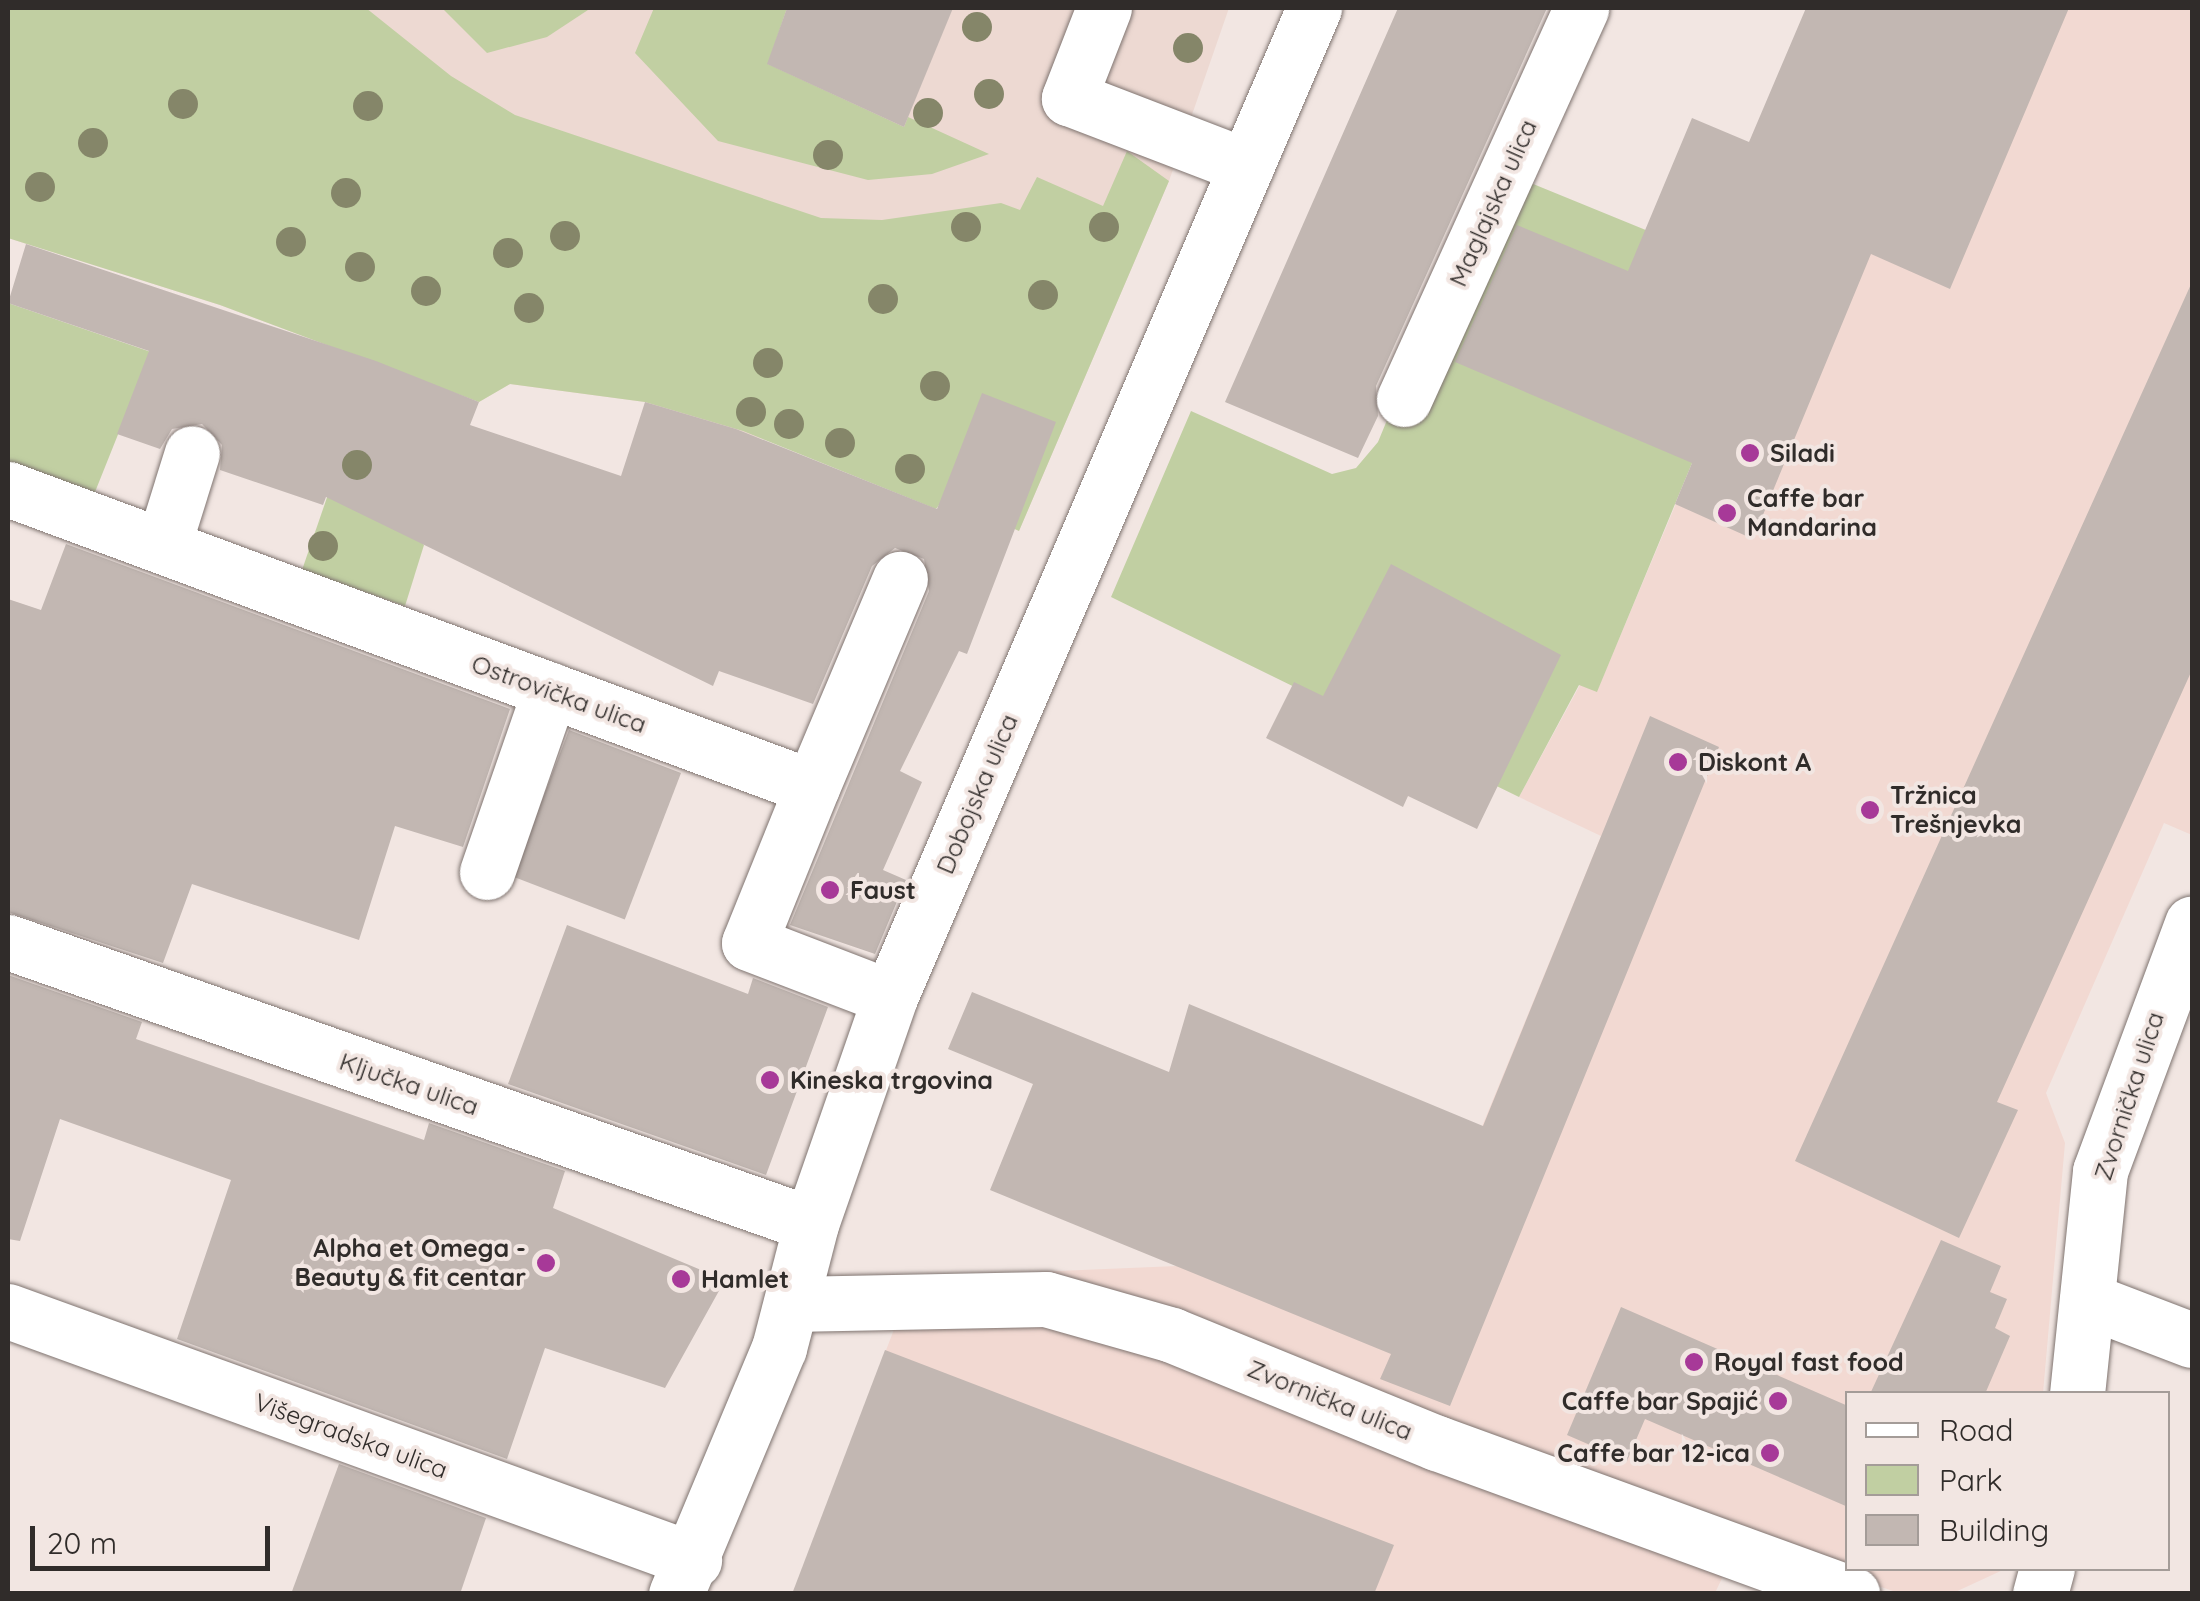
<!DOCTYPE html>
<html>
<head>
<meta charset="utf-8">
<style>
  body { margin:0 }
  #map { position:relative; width:2200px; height:1601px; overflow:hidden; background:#f2e6e2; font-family:Quicksand,sans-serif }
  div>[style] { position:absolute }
  .commercial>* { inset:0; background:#f2d9d2 }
  .built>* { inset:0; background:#edd9d2 }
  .green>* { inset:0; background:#c1cfa2 }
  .building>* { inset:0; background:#c2b7b2; transform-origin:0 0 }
  .roads { filter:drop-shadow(0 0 2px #7f7470) drop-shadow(0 0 2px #7f7470) }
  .minor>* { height:55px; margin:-27.5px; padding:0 27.5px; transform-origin:27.5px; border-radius:27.5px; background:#fff }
  .trees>* { width:30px; height:30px; margin:-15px; border-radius:50%; background:#858669 }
  .dots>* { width:28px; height:28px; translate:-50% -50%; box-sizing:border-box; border:5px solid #f2e6e2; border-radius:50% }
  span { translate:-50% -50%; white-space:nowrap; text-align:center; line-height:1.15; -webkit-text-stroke:8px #f2e6e2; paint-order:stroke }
  .street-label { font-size:25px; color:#302c2a }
  .poi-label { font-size:25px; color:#302c2a; font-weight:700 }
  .left { translate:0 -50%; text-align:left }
  .right { translate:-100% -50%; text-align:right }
  .frame { position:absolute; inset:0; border:10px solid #302c2a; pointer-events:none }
  .legend { position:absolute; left:1845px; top:1391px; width:325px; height:180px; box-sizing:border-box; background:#f2e6e2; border:2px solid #a49c98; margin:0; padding:12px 18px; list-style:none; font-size:30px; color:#302c2a }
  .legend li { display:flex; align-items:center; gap:20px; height:50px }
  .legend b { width:50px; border:2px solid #a49c98 }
  .scale { position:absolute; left:30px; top:1526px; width:240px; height:45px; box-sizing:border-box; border:5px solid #302c2a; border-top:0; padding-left:12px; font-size:30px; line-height:35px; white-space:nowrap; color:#302c2a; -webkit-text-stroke:8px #f2e6e2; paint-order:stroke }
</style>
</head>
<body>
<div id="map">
  <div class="commercial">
    <i style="clip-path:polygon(1885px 8px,2192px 8px,2192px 835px,2164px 823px,2046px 1093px,2065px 1143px,2043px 1393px,1848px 1394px,1848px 1568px,2005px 1569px,1953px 1593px,1899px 1593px,1740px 1540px,1715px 1593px,793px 1594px,914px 1277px,1177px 1266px,1456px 1190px,1601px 836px,1519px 797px,1580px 685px,1597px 691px)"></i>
  </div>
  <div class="built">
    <i style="clip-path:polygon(8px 8px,1229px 8px,1169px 181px,1019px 531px,945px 497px,645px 402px,510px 384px,479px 402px,220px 305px,8px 238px)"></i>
  </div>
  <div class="green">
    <i style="clip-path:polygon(8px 8px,366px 8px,451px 76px,515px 115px,821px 218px,882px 220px,1001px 203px,1020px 210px,1037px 177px,1103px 206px,1127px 151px,1169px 181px,1019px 531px,945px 497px,936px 509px,743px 431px,645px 402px,510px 384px,479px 402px,220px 305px,8px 238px)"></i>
    <i style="clip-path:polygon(442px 8px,591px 8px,547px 37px,487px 53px)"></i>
    <i style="clip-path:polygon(654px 8px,787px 8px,768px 64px,904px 127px,908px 117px,989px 154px,932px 174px,868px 180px,718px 141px,635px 53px)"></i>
    <i style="clip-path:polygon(1521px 179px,1768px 280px,1597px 692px,1579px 685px,1519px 797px,1111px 597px,1191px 411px,1332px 474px,1356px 468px,1378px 442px,1484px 185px)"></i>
    <i style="clip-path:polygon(8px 303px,151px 352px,93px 497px,8px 465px)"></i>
    <i style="clip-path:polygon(343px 451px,424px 545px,405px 606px,302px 570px)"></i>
  </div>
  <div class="building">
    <i style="clip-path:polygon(787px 8px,953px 8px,904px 127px,767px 64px)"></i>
    <i style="clip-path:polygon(1398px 8px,1547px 8px,1376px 386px,1378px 416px,1358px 458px,1225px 402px)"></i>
    <i style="clip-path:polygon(1806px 8px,2069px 8px,1950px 289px,1871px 254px,1753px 539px,1675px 504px,1692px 463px,1455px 362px,1517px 225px,1628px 271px,1692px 118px,1749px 142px)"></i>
    <i style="clip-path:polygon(26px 244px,376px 361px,479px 402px,470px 425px,621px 476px,645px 402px,736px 429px,937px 509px,982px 393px,1056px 422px,967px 654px,959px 651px,900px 771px,922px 782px,883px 870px,906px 880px,875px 954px,790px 925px,929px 591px,924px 559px,895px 548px,872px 566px,813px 704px,719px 671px,713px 686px,326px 497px,323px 505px,220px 470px,222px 445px,202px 424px,172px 429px,160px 449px,117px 434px,149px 351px,8px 303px)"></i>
    <i style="clip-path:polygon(2192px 282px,2192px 670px,1997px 1102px,2018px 1110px,1959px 1238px,1795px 1161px)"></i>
    <i style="clip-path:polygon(66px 544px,510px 709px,463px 847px,395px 826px,359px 940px,192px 884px,163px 963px,8px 912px,8px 599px,41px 610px)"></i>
    <i style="clip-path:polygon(1391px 564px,1561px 655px,1477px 829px,1408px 796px,1403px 807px,1266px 738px,1294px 682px,1323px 696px)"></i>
    <i style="clip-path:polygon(1650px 716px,1719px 747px,1450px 1406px,1380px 1379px,1391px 1354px,990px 1190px,1033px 1084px,948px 1049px,972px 992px,1169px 1072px,1189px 1004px,1483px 1126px)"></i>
    <i style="left:569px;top:730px;width:120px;height:157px;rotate:21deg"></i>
    <i style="clip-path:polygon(567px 925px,748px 994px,753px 978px,828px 1007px,766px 1175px,508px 1084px)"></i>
    <i style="clip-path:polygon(8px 975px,142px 1022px,136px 1039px,424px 1140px,429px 1123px,565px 1171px,553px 1208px,725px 1280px,665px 1388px,545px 1348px,507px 1459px,177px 1339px,231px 1180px,60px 1119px,20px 1241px,8px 1239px)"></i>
    <i style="clip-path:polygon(1941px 1240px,2001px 1266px,1990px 1292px,2007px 1299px,1995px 1328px,2010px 1336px,1985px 1394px,1870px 1394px)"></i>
    <i style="clip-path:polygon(1621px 1307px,1848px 1406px,1848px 1507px,1645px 1419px,1627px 1461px,1567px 1435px)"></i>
    <i style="clip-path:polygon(885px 1350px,1394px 1545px,1374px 1594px,792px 1594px)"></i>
    <i style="clip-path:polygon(339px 1464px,486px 1518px,460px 1594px,291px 1594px)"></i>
  </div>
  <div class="roads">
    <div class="minor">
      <i style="left:1104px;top:8px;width:97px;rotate:111.3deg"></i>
      <i style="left:1069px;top:98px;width:190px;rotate:21deg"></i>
      <i style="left:1404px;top:399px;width:429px;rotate:-65.6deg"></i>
      <i style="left:8px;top:489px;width:857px;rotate:20.34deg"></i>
      <i style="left:812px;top:787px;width:168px;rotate:112deg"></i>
      <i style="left:749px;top:943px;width:151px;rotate:21deg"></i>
      <i style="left:163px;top:546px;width:97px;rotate:-72.7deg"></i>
      <i style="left:812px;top:787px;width:226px;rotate:-67.1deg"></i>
      <i style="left:487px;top:872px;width:193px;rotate:-70.9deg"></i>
      <i style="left:8px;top:942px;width:851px;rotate:19.35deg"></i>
      <i style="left:2087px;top:1300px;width:112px;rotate:20.9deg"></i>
      <i style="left:791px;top:1304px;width:255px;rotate:-1.1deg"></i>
      <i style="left:1046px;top:1299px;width:131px;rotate:15.9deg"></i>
      <i style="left:1172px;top:1335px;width:286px;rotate:22.2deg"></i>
      <i style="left:1437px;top:1443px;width:442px;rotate:20deg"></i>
      <i style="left:8px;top:1311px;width:730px;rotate:19.95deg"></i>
      <i style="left:2077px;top:1394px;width:224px;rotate:-84.1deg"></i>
      <i style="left:2100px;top:1171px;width:264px;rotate:-69.6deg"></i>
      <i style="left:676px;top:1594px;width:267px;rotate:-67.3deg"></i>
      <i style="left:779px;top:1348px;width:128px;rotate:-75.5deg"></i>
      <i style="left:811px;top:1224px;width:240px;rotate:-70.8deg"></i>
      <i style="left:890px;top:997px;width:1076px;rotate:-66.79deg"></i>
      <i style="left:2040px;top:1594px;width:27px;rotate:-75deg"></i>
    </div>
  </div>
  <div class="trees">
    <i style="left:977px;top:27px"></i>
    <i style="left:1188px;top:48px"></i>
    <i style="left:989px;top:94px"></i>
    <i style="left:183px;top:104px"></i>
    <i style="left:368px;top:106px"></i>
    <i style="left:928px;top:113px"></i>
    <i style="left:93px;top:143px"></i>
    <i style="left:828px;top:155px"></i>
    <i style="left:40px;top:187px"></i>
    <i style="left:346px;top:193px"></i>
    <i style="left:966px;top:227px"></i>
    <i style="left:1104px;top:227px"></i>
    <i style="left:565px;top:236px"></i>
    <i style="left:291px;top:242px"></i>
    <i style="left:508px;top:253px"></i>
    <i style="left:360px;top:267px"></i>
    <i style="left:426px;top:291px"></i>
    <i style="left:1043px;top:295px"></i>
    <i style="left:883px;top:299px"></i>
    <i style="left:529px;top:308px"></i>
    <i style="left:768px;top:363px"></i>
    <i style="left:935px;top:386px"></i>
    <i style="left:751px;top:412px"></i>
    <i style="left:789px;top:424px"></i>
    <i style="left:840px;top:443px"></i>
    <i style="left:357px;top:465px"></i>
    <i style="left:910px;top:469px"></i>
    <i style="left:323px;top:546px"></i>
  </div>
  <div class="dots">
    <i style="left:1750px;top:453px;background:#a73998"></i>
    <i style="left:1727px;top:513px;background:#a73998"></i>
    <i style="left:1678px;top:762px;background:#a73998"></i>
    <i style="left:1870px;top:810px;background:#a73998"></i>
    <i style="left:830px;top:890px;background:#a73998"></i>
    <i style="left:770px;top:1080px;background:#a73998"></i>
    <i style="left:546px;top:1263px;background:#a73998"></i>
    <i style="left:681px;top:1279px;background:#a73998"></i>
    <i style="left:1694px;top:1362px;background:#a73998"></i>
    <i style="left:1778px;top:1401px;background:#a73998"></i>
    <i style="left:1770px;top:1453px;background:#a73998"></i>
  </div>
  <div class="street-label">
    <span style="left:1493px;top:203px;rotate:-66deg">Maglajska ulica</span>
    <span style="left:559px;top:694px;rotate:20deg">Ostrovička ulica</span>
    <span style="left:977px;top:794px;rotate:-67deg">Dobojska ulica</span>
    <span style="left:409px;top:1084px;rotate:19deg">Ključka ulica</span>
    <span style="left:2129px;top:1096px;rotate:-72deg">Zvornička ulica</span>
    <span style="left:1330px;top:1400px;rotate:22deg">Zvornička ulica</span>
    <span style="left:351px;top:1436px;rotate:20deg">Višegradska ulica</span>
  </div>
  <div class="poi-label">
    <span class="left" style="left:1770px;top:453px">Siladi</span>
    <span class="left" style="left:1747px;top:513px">Caffe bar<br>Mandarina</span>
    <span class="left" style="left:1698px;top:762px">Diskont A</span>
    <span class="left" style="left:1890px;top:810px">Tržnica<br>Trešnjevka</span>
    <span class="left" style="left:850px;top:890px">Faust</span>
    <span class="left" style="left:790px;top:1080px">Kineska trgovina</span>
    <span class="right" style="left:526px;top:1263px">Alpha et Omega -<br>Beauty &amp; fit centar</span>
    <span class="left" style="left:701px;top:1279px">Hamlet</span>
    <span class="left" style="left:1714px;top:1362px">Royal fast food</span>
    <span class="right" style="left:1758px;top:1401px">Caffe bar Spajić</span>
    <span class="right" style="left:1750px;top:1453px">Caffe bar 12-ica</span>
  </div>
  <div class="frame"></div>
  <ul class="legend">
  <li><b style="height:12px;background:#fff"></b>Road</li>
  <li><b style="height:28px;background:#c1cfa2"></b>Park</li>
  <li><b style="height:28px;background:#c2b7b2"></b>Building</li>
  </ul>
  <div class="scale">20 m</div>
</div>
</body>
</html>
